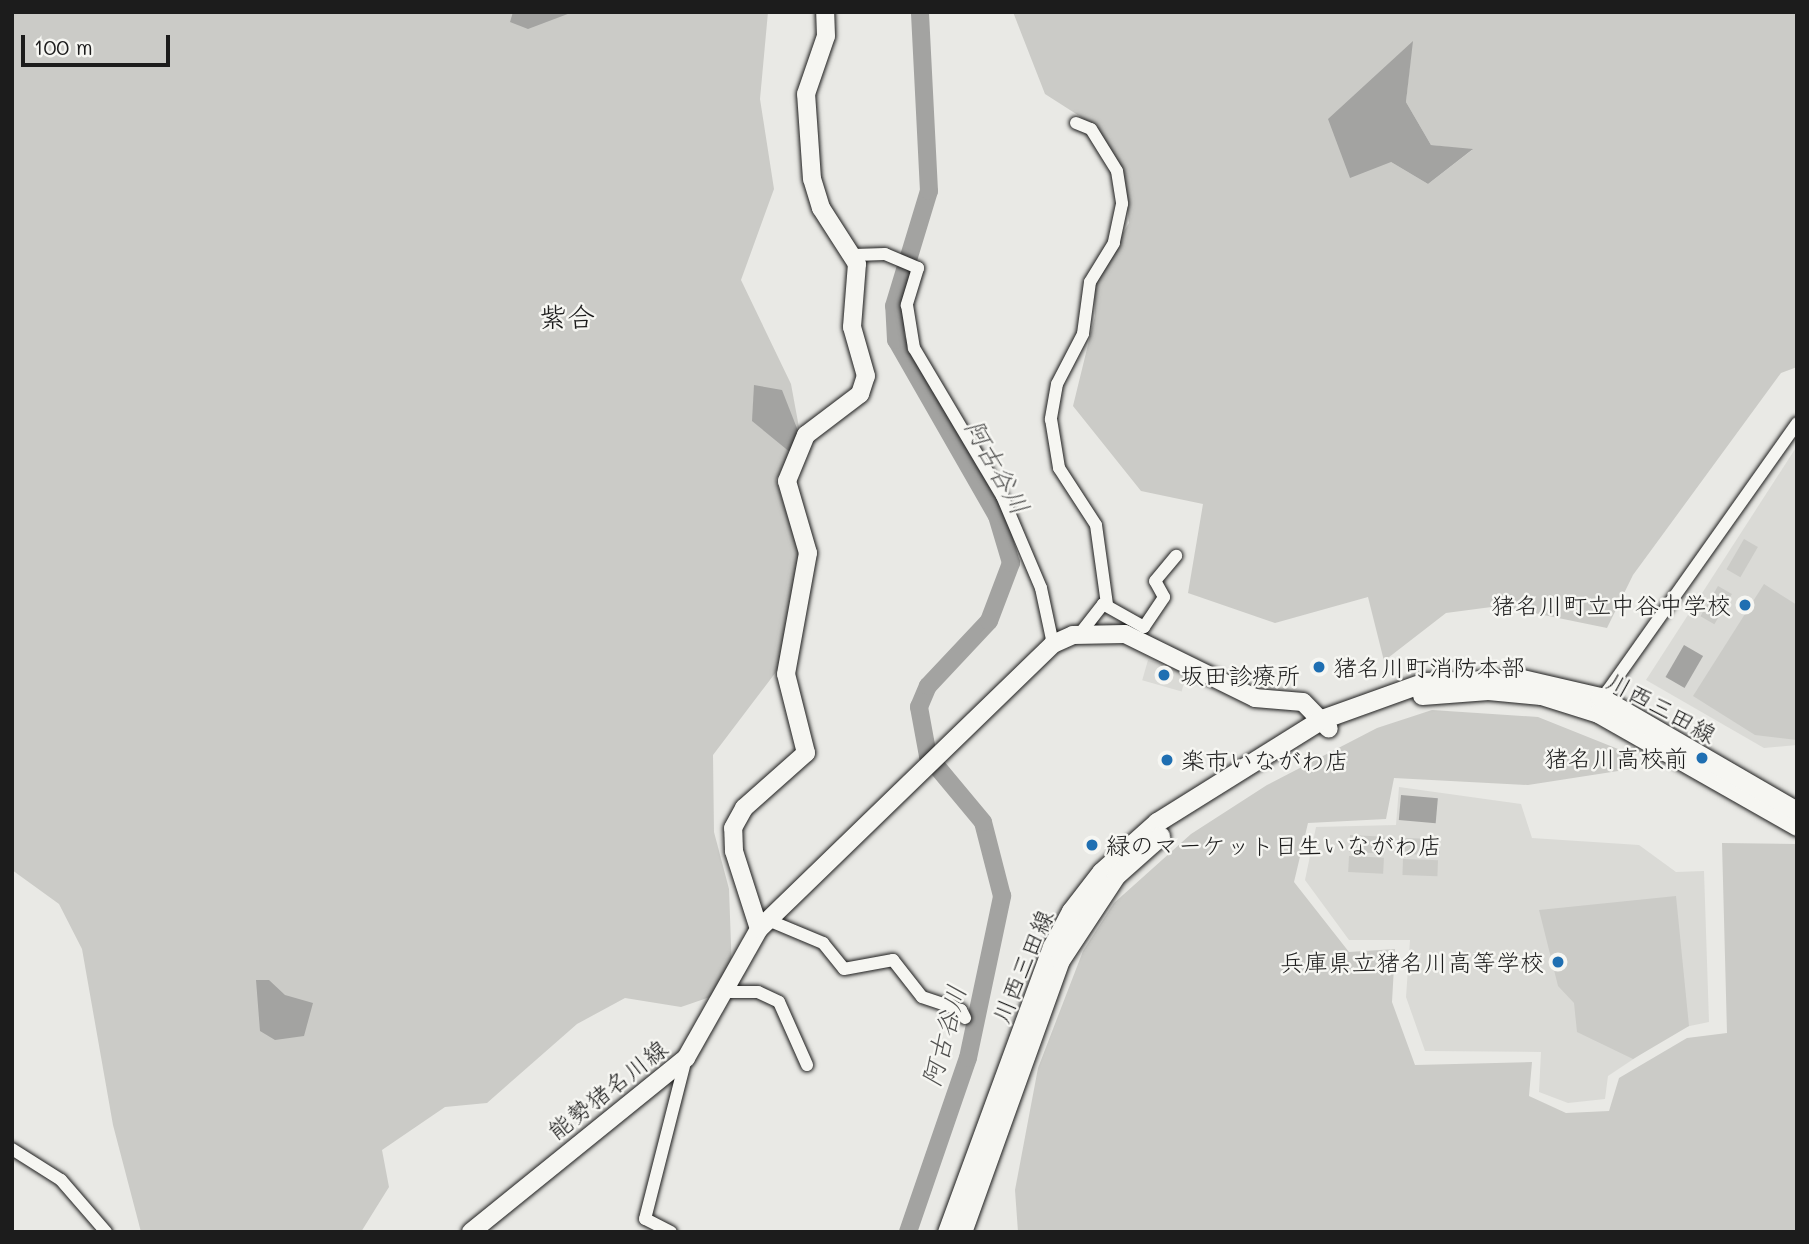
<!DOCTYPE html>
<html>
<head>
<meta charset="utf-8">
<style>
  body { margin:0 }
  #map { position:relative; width:1809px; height:1244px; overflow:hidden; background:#e9e9e5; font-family:Mali,"Klee One",sans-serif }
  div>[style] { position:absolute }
  .built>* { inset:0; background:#dadad6; transform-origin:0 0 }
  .green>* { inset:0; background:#cbcbc7; transform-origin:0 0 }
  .water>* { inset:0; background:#a3a3a1; transform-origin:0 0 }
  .river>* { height:18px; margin:-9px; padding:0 9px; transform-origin:9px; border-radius:9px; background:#a3a3a1 }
  .roads { filter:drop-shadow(0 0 2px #1c1c1c) drop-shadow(0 0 2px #1c1c1c) }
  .street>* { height:12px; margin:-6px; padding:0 6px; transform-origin:6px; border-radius:6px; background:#f6f6f2 }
  .secondary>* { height:18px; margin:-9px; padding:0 9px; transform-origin:9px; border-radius:9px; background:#f6f6f2 }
  .primary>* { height:19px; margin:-9.5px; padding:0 9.5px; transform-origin:9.5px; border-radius:9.5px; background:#f6f6f2 }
  .dots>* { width:19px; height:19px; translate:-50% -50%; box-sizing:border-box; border:4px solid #f6f6f2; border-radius:50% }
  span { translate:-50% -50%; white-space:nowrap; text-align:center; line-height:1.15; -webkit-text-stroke:5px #f6f6f2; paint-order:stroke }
  .poi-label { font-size:24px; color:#1c1c1c }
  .right { translate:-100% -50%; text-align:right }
  .left { translate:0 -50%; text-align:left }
  .street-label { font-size:24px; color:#1c1c1c }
  .water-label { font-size:26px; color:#525251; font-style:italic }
  .quarter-label { font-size:28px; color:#1c1c1c }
  .frame { position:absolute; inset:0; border:14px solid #1c1c1c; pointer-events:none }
  .scale { position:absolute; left:21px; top:35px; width:149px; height:32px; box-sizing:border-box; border:4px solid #1c1c1c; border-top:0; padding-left:9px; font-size:21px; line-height:24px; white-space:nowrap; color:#1c1c1c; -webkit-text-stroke:5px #f6f6f2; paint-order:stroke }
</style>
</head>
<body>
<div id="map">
  <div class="built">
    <i style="clip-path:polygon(1797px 446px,1797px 745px,1764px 748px,1646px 680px)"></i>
    <i style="left:1148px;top:660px;width:41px;height:21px;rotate:16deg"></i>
    <i style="clip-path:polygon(1399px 787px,1521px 804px,1532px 838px,1639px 845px,1676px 872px,1704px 871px,1709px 1022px,1680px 1028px,1608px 1076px,1605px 1099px,1568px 1103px,1539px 1092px,1541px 1052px,1425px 1051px,1406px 997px,1410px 940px,1349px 940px,1305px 880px,1316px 827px,1396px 825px)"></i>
  </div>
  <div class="green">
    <i style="clip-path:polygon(12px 12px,768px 12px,760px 99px,774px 189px,741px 280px,791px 384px,800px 433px,776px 480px,801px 559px,779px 668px,713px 755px,714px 832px,729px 889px,732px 972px,713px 996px,681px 1007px,625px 998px,577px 1024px,487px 1103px,445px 1107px,382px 1150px,389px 1187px,361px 1232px,141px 1232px,113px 1125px,82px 949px,59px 904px,12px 870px)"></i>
    <i style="clip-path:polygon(evenodd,1013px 12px,1797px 12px,1797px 367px,1781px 373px,1633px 575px,1607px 628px,1499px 606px,1446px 613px,1384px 661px,1368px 597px,1275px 623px,1188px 593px,1203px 504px,1141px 491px,1073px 406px,1095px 316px,1094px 282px,1129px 223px,1123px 173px,1095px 126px,1045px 94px,1013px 12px,1412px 42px,1406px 102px,1431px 145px,1472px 150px,1428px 184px,1391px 162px,1412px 42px)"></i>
    <i style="left:1744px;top:539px;width:16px;height:35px;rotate:30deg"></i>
    <i style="clip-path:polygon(1764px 584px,1797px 605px,1797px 740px,1755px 735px,1693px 696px)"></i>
    <i style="left:1718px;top:586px;width:16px;height:35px;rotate:30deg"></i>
    <i style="clip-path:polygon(1432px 710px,1538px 717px,1628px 753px,1631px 769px,1528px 785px,1394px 778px,1386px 819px,1308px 823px,1294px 882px,1349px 952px,1395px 949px,1392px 1002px,1415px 1065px,1532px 1062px,1529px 1096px,1566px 1113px,1609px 1111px,1619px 1078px,1687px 1038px,1727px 1033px,1722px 843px,1797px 844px,1797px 1232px,1018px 1232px,1015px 1190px,1038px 1068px,1083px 951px,1114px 903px,1191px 834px,1267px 785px,1377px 728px)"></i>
    <i style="left:1350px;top:835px;width:35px;height:17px;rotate:3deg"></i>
    <i style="left:1405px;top:838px;width:35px;height:16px;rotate:2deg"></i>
    <i style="left:1349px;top:856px;width:35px;height:16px;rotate:3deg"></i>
    <i style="left:1403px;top:859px;width:35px;height:16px;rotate:2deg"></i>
    <i style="clip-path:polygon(1676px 896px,1689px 1026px,1633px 1059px,1577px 1032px,1574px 1003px,1558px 986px,1539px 910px)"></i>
  </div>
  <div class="water">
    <i style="clip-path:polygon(513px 12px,573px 12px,528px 29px,510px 22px)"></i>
    <i style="clip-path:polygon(1413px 41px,1406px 102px,1431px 145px,1473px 149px,1428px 184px,1391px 162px,1350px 178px,1328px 119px)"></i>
    <i style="clip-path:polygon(754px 385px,782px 390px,800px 436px,791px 453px,752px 421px)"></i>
    <i style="left:1684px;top:645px;width:22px;height:37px;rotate:30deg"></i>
    <i style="left:1401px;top:795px;width:37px;height:25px;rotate:5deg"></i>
    <i style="clip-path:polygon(256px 980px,269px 980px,285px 995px,313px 1003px,304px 1036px,275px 1040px,260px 1031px)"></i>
  </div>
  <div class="river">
    <i style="left:908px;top:1232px;width:184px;rotate:-71deg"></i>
    <i style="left:968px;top:1058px;width:166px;rotate:-78.1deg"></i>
    <i style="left:1002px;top:896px;width:76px;rotate:-104.4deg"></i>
    <i style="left:983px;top:822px;width:86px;rotate:-129.8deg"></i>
    <i style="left:928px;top:756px;width:50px;rotate:-100.4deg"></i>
    <i style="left:919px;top:707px;width:23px;rotate:-67deg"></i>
    <i style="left:928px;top:686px;width:89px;rotate:-46.8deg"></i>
    <i style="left:989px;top:621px;width:62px;rotate:-69.2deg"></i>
    <i style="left:1011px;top:563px;width:49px;rotate:-106.6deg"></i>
    <i style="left:997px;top:516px;width:203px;rotate:-119.8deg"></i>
    <i style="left:896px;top:340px;width:34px;rotate:-93deg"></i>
    <i style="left:894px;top:306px;width:120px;rotate:-73.1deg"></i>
    <i style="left:929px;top:191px;width:179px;rotate:-92.9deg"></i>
  </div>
  <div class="roads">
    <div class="street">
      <i style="left:1076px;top:123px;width:16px;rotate:22deg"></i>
      <i style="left:1091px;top:129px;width:49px;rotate:58.2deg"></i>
      <i style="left:1117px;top:171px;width:33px;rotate:81deg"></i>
      <i style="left:1122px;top:204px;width:40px;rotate:102deg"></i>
      <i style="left:1114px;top:243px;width:46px;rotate:121.6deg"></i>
      <i style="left:1090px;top:282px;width:52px;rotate:97.7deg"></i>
      <i style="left:1083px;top:334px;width:56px;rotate:117.5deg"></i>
      <i style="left:1057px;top:384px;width:36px;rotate:100deg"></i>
      <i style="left:1051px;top:419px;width:50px;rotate:80.7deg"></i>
      <i style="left:1059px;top:468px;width:68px;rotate:57deg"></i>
      <i style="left:1096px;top:525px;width:80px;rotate:82.1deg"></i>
      <i style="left:854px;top:255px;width:31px;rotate:-2deg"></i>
      <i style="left:885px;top:254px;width:36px;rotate:23deg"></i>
      <i style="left:918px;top:268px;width:39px;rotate:107deg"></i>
      <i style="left:907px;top:305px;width:44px;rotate:80.8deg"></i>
      <i style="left:914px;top:348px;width:172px;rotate:59.3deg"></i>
      <i style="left:1002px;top:496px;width:100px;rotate:67deg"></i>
      <i style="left:1041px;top:588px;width:57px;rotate:77.9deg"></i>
      <i style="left:1079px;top:635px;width:39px;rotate:-52deg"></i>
      <i style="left:1103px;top:604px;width:47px;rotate:29.3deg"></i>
      <i style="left:1144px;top:627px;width:36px;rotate:-56deg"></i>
      <i style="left:1164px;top:597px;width:18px;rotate:-119deg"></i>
      <i style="left:1155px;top:581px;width:33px;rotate:-50deg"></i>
      <i style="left:1599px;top:703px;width:343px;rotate:-54.7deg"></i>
      <i style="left:768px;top:920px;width:60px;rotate:22.7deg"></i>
      <i style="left:823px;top:943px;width:33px;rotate:51deg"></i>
      <i style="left:844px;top:969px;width:50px;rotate:-10.4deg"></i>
      <i style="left:893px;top:960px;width:47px;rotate:51.9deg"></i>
      <i style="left:922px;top:997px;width:41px;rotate:18.4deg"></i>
      <i style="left:961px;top:1010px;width:9px;rotate:63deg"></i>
      <i style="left:727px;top:992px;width:31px"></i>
      <i style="left:758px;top:992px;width:23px;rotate:25deg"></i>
      <i style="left:779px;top:1002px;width:69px;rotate:66deg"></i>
      <i style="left:12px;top:1149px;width:58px;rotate:32.3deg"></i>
      <i style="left:61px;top:1180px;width:69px;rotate:49.1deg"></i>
      <i style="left:671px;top:1232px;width:29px;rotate:-153deg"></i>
      <i style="left:645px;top:1219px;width:166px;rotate:-75.7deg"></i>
    </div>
    <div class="secondary">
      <i style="left:759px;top:929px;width:82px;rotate:-107.8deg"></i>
      <i style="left:734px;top:851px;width:23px;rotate:-92deg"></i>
      <i style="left:733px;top:828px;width:23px;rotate:-61deg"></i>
      <i style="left:744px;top:808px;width:83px;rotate:-41.6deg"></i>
      <i style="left:806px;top:753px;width:81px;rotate:-104.2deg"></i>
      <i style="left:786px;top:674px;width:123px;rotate:-79.7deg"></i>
      <i style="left:808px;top:553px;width:75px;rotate:-106.3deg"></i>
      <i style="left:787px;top:481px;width:50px;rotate:-67.6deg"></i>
      <i style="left:806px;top:435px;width:68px;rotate:-37.2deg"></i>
      <i style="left:860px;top:394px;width:19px;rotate:-72deg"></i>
      <i style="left:866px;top:376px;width:51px;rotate:-105.9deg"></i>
      <i style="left:852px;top:327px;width:63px;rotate:-85.5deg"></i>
      <i style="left:857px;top:264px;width:67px;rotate:-122.7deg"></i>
      <i style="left:821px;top:208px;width:30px;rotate:-107deg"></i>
      <i style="left:812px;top:179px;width:85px;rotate:-94deg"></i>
      <i style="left:806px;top:94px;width:61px;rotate:-71deg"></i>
      <i style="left:826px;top:36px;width:24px;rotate:-92deg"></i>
      <i style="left:471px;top:1232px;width:277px;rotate:-39deg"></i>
      <i style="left:686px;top:1058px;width:148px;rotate:-60.5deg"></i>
      <i style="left:759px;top:929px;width:409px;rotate:-44.1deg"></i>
      <i style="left:1053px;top:644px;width:22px;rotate:-24deg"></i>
      <i style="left:1073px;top:635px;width:52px;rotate:-1.1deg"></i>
      <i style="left:1125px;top:634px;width:145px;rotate:26.2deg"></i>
      <i style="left:1255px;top:698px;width:48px;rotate:4.8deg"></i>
      <i style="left:1303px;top:702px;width:37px;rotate:46deg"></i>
    </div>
    <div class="primary">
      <i style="left:1422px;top:695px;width:66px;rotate:-4.3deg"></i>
      <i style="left:1488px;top:690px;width:53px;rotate:5.4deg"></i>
      <i style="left:1541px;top:695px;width:60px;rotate:17.5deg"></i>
      <i style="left:1598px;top:713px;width:229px;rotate:29.6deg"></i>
      <i style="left:947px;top:1232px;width:304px;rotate:-69.8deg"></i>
      <i style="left:1052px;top:947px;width:41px;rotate:-62.2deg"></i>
      <i style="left:1071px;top:911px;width:49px;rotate:-52.4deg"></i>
      <i style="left:1101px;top:872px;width:75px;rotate:-41.8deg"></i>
      <i style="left:1157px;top:822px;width:195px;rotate:-32deg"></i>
      <i style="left:1322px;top:719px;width:109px;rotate:-19.8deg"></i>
      <i style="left:1425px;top:682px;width:97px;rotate:-1.8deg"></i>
      <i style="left:1522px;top:679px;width:80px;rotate:13deg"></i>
      <i style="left:1600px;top:697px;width:228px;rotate:30.1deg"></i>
      <i style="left:962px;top:1232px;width:289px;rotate:-70.2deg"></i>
      <i style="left:1060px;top:960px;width:102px;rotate:-56.6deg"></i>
      <i style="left:1116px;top:875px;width:59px;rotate:-41.6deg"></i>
    </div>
  </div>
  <div class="dots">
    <i style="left:1745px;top:605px;background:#1f6fb2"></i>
    <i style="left:1319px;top:667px;background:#1f6fb2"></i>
    <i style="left:1164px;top:675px;background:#1f6fb2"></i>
    <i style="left:1702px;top:758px;background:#1f6fb2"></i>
    <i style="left:1167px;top:760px;background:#1f6fb2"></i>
    <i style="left:1092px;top:845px;background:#1f6fb2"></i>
    <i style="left:1558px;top:962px;background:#1f6fb2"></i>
  </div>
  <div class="poi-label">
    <span class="right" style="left:1731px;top:605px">猪名川町立中谷中学校</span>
    <span class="left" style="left:1333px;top:667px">猪名川町消防本部</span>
    <span class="left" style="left:1180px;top:675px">坂田診療所</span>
    <span class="right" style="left:1688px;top:758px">猪名川高校前</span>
    <span class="left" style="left:1181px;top:760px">楽市いながわ店</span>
    <span class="left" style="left:1106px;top:845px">緑のマーケット日生いながわ店</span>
    <span class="right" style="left:1544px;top:962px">兵庫県立猪名川高等学校</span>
  </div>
  <div class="street-label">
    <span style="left:1662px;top:707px;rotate:29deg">川西三田線</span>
    <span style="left:1022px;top:966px;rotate:-67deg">川西三田線</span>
    <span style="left:607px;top:1089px;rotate:-38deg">能勢猪名川線</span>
  </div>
  <div class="water-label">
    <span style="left:997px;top:467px;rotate:61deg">阿古谷川</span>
    <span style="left:944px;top:1036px;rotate:-75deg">阿古谷川</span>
  </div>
  <div class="quarter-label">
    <span style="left:567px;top:316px">紫合</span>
  </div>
  <div class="frame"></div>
  <div class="scale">100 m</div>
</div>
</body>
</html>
